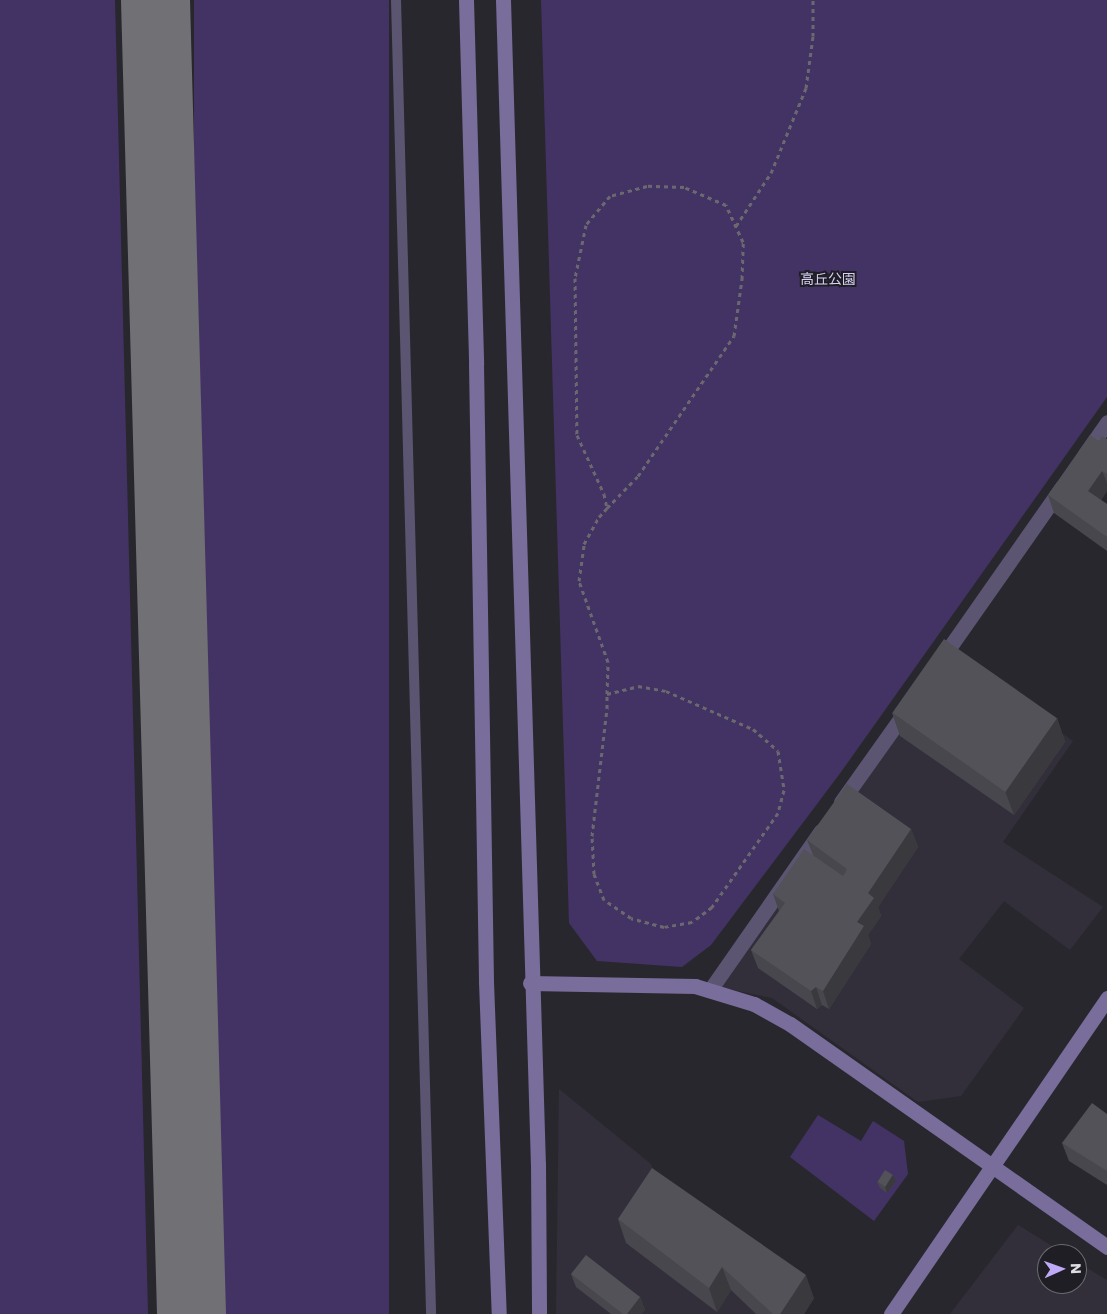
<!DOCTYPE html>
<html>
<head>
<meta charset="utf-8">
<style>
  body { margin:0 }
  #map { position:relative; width:1107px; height:1314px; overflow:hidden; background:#29272e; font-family:Poppins,"Noto Sans JP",sans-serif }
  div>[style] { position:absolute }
  .built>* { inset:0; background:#322f3b }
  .green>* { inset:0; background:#433365; transform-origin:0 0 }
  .taxiway>* { height:69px; margin:-34.5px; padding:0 34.5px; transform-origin:34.5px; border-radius:34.5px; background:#717075 }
  .path>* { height:3px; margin-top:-1.5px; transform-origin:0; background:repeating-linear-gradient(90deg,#6b696f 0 4px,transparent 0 8px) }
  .lane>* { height:10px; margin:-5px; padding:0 5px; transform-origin:5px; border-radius:5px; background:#5c5572 }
  .street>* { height:15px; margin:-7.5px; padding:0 7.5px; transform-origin:7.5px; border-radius:7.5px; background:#5c5572 }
  .secondary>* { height:15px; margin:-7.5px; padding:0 7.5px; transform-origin:7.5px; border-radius:7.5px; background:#796d9b }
  .wall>* { inset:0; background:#47474d }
  .shaded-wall>* { inset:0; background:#3a393e }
  .building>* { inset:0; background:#535259; transform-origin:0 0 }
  span { translate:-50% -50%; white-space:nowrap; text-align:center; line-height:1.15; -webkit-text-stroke:4px #1f1e24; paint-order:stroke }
  .park-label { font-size:14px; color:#d8cff6 }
  .north { position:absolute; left:1037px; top:1244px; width:50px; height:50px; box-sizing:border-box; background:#1f1e24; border:1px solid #6b6a70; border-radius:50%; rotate:88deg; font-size:14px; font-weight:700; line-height:20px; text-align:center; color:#dedde1 }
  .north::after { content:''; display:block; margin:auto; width:18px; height:22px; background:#bda9f5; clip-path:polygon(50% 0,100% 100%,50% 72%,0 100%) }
</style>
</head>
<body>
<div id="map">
  <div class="built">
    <i style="clip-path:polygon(951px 656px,1073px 741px,1003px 842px,1103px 907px,1070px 950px,1004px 901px,959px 959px,1024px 1008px,961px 1096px,918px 1102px,772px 998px,714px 986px)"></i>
    <i style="clip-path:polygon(559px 1089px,651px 1164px,661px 1192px,804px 1314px,556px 1314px)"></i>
    <i style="clip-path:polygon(1018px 1225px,1065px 1254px,1047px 1254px,1047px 1284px,1077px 1284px,1077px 1262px,1107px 1280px,1107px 1314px,950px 1314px)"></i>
  </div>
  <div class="green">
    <i style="clip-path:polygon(0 0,115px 0,148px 1314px,0 1314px)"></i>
    <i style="left:194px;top:0;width:195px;height:1314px"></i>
    <i style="clip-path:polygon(541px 0,1107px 0,1107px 397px,841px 772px,711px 945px,682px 967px,597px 961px,569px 923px)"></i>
    <i style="clip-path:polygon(818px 1115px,861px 1141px,873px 1121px,904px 1141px,908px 1174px,874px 1221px,790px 1157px)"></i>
  </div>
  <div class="taxiway">
    <i style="left:155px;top:0;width:1314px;rotate:88.43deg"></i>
  </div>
  <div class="path">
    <i style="left:736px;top:226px;width:64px;rotate:-56.6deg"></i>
    <i style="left:771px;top:173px;width:92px;rotate:-67.6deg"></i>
    <i style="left:806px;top:88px;width:52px;rotate:-82.3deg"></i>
    <i style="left:813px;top:36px;width:36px;rotate:-90deg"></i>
    <i style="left:607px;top:694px;width:32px;rotate:-14deg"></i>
    <i style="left:638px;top:686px;width:28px;rotate:10deg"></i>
    <i style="left:666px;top:691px;width:95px;rotate:23.6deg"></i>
    <i style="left:753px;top:729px;width:33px;rotate:41deg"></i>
    <i style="left:778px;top:751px;width:39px;rotate:81deg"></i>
    <i style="left:784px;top:790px;width:24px;rotate:105deg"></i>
    <i style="left:778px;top:813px;width:115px;rotate:125.1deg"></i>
    <i style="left:712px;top:907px;width:25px;rotate:143deg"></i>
    <i style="left:692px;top:922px;width:28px;rotate:170deg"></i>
    <i style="left:664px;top:927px;width:34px;rotate:-165deg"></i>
    <i style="left:631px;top:918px;width:32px;rotate:-146deg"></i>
    <i style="left:604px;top:900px;width:28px;rotate:-111deg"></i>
    <i style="left:594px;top:874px;width:38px;rotate:-93deg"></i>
    <i style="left:592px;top:836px;width:129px;rotate:-83.3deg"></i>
    <i style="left:607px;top:708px;width:14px;rotate:-90deg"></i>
    <i style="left:607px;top:694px;width:32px;rotate:-88deg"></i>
    <i style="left:608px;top:662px;width:86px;rotate:-109.7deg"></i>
    <i style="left:579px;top:581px;width:37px;rotate:-82deg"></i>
    <i style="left:584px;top:544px;width:31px;rotate:-61deg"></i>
    <i style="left:599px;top:517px;width:12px;rotate:-48deg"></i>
    <i style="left:607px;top:508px;width:45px;rotate:-45.9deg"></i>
    <i style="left:638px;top:476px;width:170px;rotate:-55.6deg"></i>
    <i style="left:734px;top:336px;width:58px;rotate:-82deg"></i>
    <i style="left:742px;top:279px;width:37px;rotate:-88deg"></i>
    <i style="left:743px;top:242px;width:41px;rotate:-114.7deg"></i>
    <i style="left:726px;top:205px;width:46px;rotate:-156.8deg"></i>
    <i style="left:684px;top:187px;width:37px;rotate:-178deg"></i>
    <i style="left:647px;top:186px;width:38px;rotate:165deg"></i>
    <i style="left:610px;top:196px;width:38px;rotate:130deg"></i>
    <i style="left:586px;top:225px;width:54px;rotate:101.7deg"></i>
    <i style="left:575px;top:278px;width:157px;rotate:89.3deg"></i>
    <i style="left:577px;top:435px;width:65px;rotate:65.4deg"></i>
    <i style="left:604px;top:494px;width:14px;rotate:78deg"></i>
  </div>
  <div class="lane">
    <i style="left:396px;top:0;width:1314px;rotate:88.47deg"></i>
  </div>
  <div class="street">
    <i style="left:1085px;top:454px;width:39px;rotate:-55deg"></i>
    <i style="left:940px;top:661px;width:213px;rotate:-55deg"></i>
    <i style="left:841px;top:802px;width:114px;rotate:-54.6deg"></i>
    <i style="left:710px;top:990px;width:194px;rotate:-55.1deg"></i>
  </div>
  <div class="secondary">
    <i style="left:466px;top:0;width:364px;rotate:88.4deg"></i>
    <i style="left:476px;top:364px;width:618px;rotate:89.07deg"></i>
    <i style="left:486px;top:982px;width:332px;rotate:87.8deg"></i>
    <i style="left:503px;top:0;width:1165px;rotate:88.28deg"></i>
    <i style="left:538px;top:1164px;width:150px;rotate:89.6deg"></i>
    <i style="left:530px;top:983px;width:165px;rotate:1deg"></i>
    <i style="left:695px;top:986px;width:62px;rotate:17deg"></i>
    <i style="left:754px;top:1004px;width:41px;rotate:29.1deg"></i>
    <i style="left:790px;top:1024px;width:388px;rotate:35.1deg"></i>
    <i style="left:891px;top:1314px;width:383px;rotate:-55.6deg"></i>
  </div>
  <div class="wall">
    <i style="clip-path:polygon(1107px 439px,1107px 491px,1101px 500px,1107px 504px,1107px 551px,1054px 513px,1048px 495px,1099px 441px)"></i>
    <i style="clip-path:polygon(892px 713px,1057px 718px,1065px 742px,1014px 815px,900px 736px)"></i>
    <i style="clip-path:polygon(911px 829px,918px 847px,878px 907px,881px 916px,868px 935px,871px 944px,829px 1009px,822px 1005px,817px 1009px,758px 968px,751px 950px,779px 911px,773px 894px,813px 855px,807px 840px)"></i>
    <i style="clip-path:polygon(1107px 1114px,1107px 1185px,1069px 1161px,1062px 1143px)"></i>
    <i style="clip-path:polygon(893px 1175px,896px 1181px,887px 1193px,880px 1188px,877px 1182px)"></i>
    <i style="clip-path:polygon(618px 1219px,814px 1298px,804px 1314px,756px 1314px,731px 1290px,717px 1312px,626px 1243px)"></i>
    <i style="clip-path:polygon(571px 1274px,640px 1297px,645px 1310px,641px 1314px,611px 1314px,576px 1287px)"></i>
  </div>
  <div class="shaded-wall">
    <i style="clip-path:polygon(1102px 471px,1107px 483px,1107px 491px,1095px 509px,1088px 491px)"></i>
    <i style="clip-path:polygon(1057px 718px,1065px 742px,1014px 815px,1005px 791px)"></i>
    <i style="clip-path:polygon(911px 829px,918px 847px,878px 907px,881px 916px,868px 935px,871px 944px,829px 1009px,823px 991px,857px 922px,868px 893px)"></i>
    <i style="clip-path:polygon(816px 987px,822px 1005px,817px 1009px,811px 991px)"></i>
    <i style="clip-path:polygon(893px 1175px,896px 1181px,887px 1193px,885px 1187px)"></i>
    <i style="clip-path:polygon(722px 1267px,731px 1290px,717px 1312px,709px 1288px)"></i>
    <i style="clip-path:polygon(806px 1275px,814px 1298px,804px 1314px,780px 1314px)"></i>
    <i style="clip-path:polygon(640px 1297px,645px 1310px,641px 1314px,627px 1314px)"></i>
  </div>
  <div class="building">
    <i style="clip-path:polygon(1090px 435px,1099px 441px,1102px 436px,1107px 439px,1107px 474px,1102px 471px,1088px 491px,1107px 504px,1107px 537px,1048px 495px)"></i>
    <i style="left:944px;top:639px;width:138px;height:90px;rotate:35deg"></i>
    <i style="clip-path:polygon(847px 784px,911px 829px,868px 893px,874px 898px,857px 922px,864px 926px,823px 991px,816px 987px,811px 991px,751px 950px,785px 903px,773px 894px,804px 849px,843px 876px,847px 869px,807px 840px)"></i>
    <i style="clip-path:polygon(1092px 1103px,1107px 1114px,1107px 1171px,1062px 1143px)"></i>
    <i style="clip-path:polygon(652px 1168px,806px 1275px,780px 1314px,773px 1314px,722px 1267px,709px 1288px,618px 1219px)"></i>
    <i style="left:885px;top:1170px;width:9px;height:14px;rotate:32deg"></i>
    <i style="clip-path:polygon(586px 1255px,640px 1297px,627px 1314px,623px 1314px,571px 1274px)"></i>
  </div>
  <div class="park-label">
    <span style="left:828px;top:279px">高丘公園</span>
  </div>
  <div class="north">N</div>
</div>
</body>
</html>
